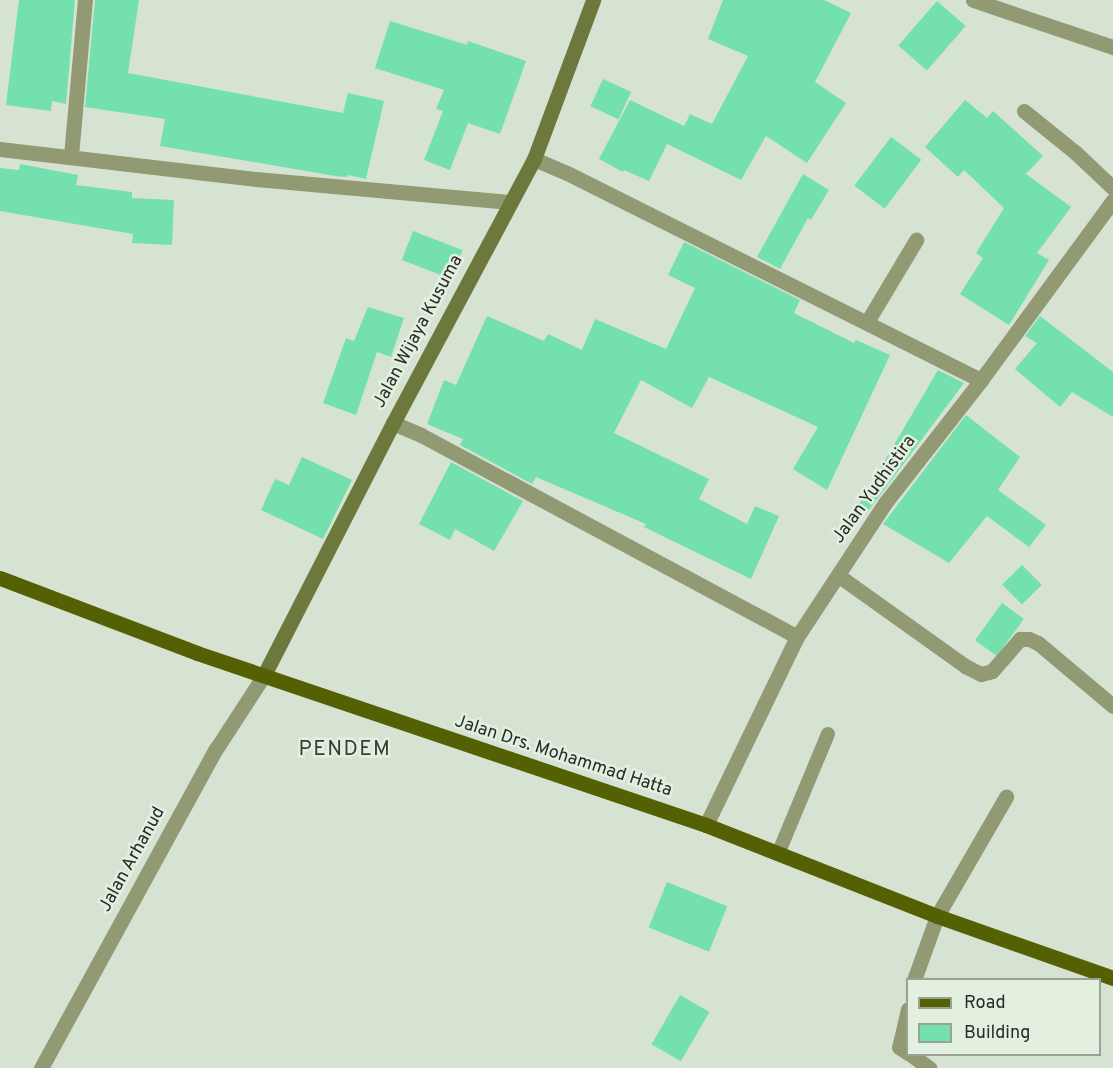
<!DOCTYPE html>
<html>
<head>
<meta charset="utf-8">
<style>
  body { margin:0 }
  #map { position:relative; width:1113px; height:1068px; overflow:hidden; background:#d6e3d3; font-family:Overpass,sans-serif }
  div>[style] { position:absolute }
  .building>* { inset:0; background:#73e0ad; transform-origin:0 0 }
  .service>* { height:14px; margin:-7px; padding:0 7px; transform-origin:7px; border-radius:7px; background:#929a73 }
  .minor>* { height:15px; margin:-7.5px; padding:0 7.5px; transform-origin:7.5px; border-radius:7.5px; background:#929a73 }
  .tertiary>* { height:15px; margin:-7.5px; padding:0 7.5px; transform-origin:7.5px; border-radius:7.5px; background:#929a73 }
  .secondary>* { height:15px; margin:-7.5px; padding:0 7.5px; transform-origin:7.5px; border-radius:7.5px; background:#6d793c }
  .primary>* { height:15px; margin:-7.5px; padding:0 7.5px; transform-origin:7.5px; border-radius:7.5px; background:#546003 }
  span { translate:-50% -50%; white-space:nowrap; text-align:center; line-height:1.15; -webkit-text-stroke:5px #e3f0e0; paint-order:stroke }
  .street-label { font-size:18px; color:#282c26 }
  .quarter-label { font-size:21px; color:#343e32; letter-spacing:1.5px }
  .legend { position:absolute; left:906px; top:978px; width:195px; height:78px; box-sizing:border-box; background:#e3f0e0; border:2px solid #98a296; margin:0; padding:8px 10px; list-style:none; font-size:18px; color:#282c26 }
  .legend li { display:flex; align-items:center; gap:12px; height:30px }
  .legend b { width:30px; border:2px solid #98a296 }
</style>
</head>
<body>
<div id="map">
  <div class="building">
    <i style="clip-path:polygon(19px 0,75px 0,66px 104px,52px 101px,51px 111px,6px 105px)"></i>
    <i style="clip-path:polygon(95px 0,139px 0,128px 73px,343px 113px,348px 93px,384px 101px,366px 179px,348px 175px,347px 177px,335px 176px,160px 146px,165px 119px,85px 107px)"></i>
    <i style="clip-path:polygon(723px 0,824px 0,851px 13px,815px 82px,846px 103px,807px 163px,766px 136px,741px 180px,667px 144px,649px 181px,624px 170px,623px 172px,599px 159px,630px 100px,684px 126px,690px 114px,712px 124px,748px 56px,708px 39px)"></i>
    <i style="left:937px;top:1px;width:38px;height:59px;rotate:41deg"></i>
    <i style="clip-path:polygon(390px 21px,467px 45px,468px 41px,526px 61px,500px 134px,468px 123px,450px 170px,424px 160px,443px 111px,436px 109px,444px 90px,375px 68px)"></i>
    <i style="left:603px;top:79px;width:31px;height:30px;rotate:25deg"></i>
    <i style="clip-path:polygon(965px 100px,987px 118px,993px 111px,1043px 156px,1026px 174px,1071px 207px,1037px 253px,1049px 260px,1009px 325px,960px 294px,983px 258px,976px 253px,1004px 208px,964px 170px,958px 177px,925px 147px)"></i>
    <i style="left:891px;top:137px;width:38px;height:61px;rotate:37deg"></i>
    <i style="clip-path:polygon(20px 164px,78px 175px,76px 185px,132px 192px,132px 198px,174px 200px,172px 245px,132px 243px,133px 234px,0 211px,0 168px,19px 170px)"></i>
    <i style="clip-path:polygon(803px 174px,829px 190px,811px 220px,808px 218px,780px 269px,757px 257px)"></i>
    <i style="left:413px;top:231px;width:53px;height:31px;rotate:21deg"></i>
    <i style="clip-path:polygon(684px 242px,800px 300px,794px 313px,854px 343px,856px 340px,890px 355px,827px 490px,793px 469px,818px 427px,709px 377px,692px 408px,641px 380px,614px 433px,709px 479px,699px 499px,747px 524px,755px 506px,779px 516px,751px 579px,644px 527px,646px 524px,536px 477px,532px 484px,460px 445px,463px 439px,427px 424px,444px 380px,456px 385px,487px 316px,544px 341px,548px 334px,582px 350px,595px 319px,666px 349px,695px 288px,668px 275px)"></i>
    <i style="clip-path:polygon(368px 307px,404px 318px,391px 357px,377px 352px,356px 415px,323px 403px,346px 338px,354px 341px)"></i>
    <i style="clip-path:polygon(1040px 316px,1113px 372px,1113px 417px,1072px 392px,1060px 407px,1015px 369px,1037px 343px,1025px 336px)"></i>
    <i style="clip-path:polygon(938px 370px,964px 383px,866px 514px,857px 508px)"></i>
    <i style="clip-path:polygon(966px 415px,1020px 457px,998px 490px,1046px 525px,1029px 547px,987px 516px,949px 563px,883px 524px)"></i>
    <i style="clip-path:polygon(302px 457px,352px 480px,323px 539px,261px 510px,275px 479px,289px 485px)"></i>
    <i style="clip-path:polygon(451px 462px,523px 501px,494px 551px,455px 529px,450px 540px,419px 524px)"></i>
    <i style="left:1022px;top:565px;width:28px;height:28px;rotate:45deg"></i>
    <i style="left:1002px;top:603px;width:27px;height:46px;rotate:36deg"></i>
    <i style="left:667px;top:882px;width:65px;height:49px;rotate:22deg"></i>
    <i style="left:680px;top:995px;width:34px;height:57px;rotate:30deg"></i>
  </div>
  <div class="service">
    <i style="left:778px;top:854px;width:130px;rotate:-67.4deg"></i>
  </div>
  <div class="minor">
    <i style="left:973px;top:0;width:148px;rotate:18.6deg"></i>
    <i style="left:1024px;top:111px;width:67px;rotate:38.9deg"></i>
    <i style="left:1076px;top:153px;width:51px;rotate:43.4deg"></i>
    <i style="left:0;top:149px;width:258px;rotate:6.7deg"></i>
    <i style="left:256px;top:179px;width:255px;rotate:5.2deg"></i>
    <i style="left:71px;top:156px;width:157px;rotate:-84.9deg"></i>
    <i style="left:534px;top:159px;width:36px;rotate:23deg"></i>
    <i style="left:567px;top:173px;width:463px;rotate:26.6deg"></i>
    <i style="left:867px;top:322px;width:96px;rotate:-59.1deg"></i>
    <i style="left:393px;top:423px;width:30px;rotate:23deg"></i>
    <i style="left:421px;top:435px;width:427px;rotate:28.2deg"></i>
    <i style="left:839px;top:576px;width:155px;rotate:35.5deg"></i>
    <i style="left:965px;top:666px;width:18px;rotate:27deg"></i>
    <i style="left:981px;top:674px;width:11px;rotate:-15deg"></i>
    <i style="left:992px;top:671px;width:43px;rotate:-48.8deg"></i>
    <i style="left:1020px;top:639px;width:9px"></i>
    <i style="left:1029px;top:639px;width:10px;rotate:24deg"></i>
    <i style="left:1038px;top:643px;width:98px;rotate:40deg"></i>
    <i style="left:706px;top:825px;width:209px;rotate:-64.2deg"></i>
    <i style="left:797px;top:637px;width:160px;rotate:-56.7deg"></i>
    <i style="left:885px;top:503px;width:156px;rotate:-52deg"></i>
    <i style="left:981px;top:380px;width:223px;rotate:-53.7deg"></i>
    <i style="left:914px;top:980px;width:68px;rotate:-70.2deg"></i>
    <i style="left:937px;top:916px;width:138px;rotate:-59.9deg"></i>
    <i style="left:908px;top:1009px;width:39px;rotate:103deg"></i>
    <i style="left:899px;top:1047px;width:11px;rotate:34deg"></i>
    <i style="left:910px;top:1054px;width:24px;rotate:36deg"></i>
  </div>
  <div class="tertiary">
    <i style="left:41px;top:1068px;width:364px;rotate:-61.3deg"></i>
    <i style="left:216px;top:749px;width:88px;rotate:-57deg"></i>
  </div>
  <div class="secondary">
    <i style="left:264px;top:675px;width:283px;rotate:-62.9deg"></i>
    <i style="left:393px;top:423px;width:299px;rotate:-61.9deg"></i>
    <i style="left:534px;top:159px;width:170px;rotate:-69.6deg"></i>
  </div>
  <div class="primary">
    <i style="left:0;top:578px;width:211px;rotate:20.8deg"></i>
    <i style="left:197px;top:653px;width:537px;rotate:18.67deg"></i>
    <i style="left:706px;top:825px;width:248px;rotate:21.5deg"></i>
    <i style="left:937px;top:916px;width:187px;rotate:19.4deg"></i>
  </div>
  <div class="street-label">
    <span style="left:419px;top:332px;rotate:-62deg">Jalan Wijaya Kusuma</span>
    <span style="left:875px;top:490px;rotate:-54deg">Jalan Yudhistira</span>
    <span style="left:563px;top:757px;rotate:18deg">Jalan Drs. Mohammad Hatta</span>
    <span style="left:133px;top:860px;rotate:-61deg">Jalan Arhanud</span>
  </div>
  <div class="quarter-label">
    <span style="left:345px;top:750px">PENDEM</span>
  </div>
  <ul class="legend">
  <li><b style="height:8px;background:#546003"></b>Road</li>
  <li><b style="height:16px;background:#73e0ad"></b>Building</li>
  </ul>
</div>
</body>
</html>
